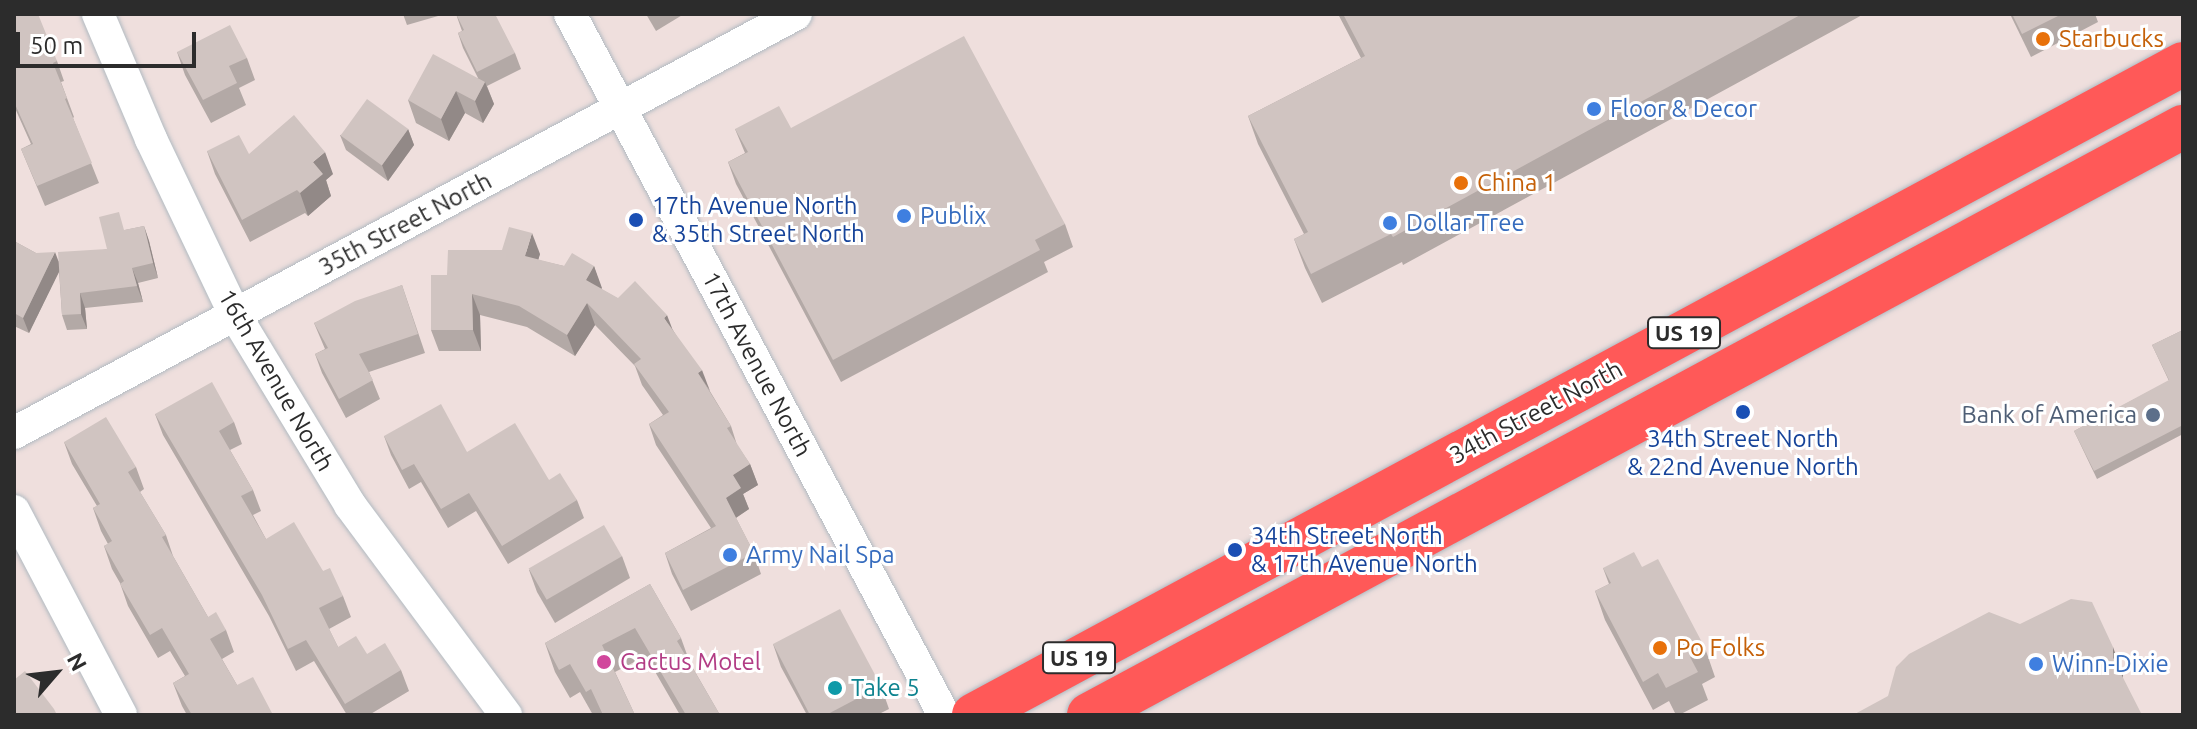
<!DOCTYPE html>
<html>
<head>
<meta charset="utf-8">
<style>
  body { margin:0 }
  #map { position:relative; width:2197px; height:729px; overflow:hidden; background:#efdfdd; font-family:Ubuntu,sans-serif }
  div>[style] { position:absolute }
  .roads { filter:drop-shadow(0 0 2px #b1bac1) drop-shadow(0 0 2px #b1bac1) }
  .minor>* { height:32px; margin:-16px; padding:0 16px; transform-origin:16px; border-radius:16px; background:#fff }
  .highway>* { height:44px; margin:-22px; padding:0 22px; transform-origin:22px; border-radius:22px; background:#ff5958 }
  .wall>* { inset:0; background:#b3a9a6 }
  .shaded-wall>* { inset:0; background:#928987 }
  .building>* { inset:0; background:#d0c4c1; transform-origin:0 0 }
  .dots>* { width:22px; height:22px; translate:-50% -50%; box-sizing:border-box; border:4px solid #fff; border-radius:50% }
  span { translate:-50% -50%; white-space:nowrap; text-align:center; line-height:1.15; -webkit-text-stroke:6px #fff; paint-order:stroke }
  .shield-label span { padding:2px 6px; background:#fff; border:2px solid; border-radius:6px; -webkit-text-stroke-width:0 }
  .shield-label { font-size:22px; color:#2c2c2c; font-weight:700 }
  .food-label { font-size:24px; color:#c56008 }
  .left { translate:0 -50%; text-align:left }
  .shop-label { font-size:24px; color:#366cbe }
  .transit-label { font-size:24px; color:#164399 }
  .street-label { font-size:24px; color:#2c2c2c }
  .service-label { font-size:24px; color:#4e5e75 }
  .right { translate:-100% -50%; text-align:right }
  .hotel-label { font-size:24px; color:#b23c85 }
  .culture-label { font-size:24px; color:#0d838f }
  .frame { position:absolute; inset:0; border:16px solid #2c2c2c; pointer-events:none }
  .north { position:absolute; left:16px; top:633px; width:80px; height:80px; -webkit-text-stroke:6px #fff; paint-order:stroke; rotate:62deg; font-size:22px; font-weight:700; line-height:32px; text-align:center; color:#2c2c2c }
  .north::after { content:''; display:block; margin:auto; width:28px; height:36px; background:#2c2c2c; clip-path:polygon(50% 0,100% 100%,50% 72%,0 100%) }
  .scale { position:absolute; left:16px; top:32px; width:180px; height:36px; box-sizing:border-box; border:4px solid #2c2c2c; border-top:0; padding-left:10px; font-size:24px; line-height:28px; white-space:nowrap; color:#2c2c2c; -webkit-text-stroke:6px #fff; paint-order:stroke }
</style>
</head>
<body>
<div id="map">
  <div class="roads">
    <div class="minor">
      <i style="left:98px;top:14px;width:136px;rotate:67deg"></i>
      <i style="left:151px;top:139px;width:195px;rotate:64.5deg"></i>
      <i style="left:235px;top:315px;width:222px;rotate:58.8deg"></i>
      <i style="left:350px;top:505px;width:262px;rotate:53.4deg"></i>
      <i style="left:570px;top:14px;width:795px;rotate:61.92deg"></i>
      <i style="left:14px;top:433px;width:887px;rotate:-28.18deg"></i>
      <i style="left:14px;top:511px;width:230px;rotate:62.3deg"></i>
    </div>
    <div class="highway">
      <i style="left:974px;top:715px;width:1373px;rotate:-28.3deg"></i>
      <i style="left:1089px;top:715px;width:1242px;rotate:-28.26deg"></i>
    </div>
  </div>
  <div class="wall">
    <i style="clip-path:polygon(14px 14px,57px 61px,64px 81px,61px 82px,74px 117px,73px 118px,99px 183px,45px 206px,21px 149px,31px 144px,14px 106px)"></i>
    <i style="clip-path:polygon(403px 14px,445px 14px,407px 25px)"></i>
    <i style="clip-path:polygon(456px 14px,515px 53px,521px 69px,487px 86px,494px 104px,483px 123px,465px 113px,449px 141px,416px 123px,408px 100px,478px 78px,463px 48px,458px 33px,462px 31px)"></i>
    <i style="clip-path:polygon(646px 14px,684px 14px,656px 31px)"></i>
    <i style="clip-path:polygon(1338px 14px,1864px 14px,1403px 265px,1402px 262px,1322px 303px,1305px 268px,1294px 239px,1304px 234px,1258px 144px,1248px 116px,1361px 58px)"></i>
    <i style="clip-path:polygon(2010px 14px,2095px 14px,2098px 22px,2031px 57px)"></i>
    <i style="clip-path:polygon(177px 52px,247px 58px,255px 80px,239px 88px,246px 105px,211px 123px,185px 75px)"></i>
    <i style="clip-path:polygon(791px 128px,1065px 224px,1073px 247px,1044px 262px,1048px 272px,841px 382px,736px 184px,728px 162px,745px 153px,735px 129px)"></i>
    <i style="clip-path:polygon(408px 129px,414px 145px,388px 181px,346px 150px,340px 135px)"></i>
    <i style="clip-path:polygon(207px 151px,249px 154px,333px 174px,326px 180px,331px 196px,308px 216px,305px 213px,250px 242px,215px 174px)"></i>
    <i style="clip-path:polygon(144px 226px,149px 241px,158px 278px,138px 283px,143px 302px,85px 308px,87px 329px,67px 330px,62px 315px,59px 271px,29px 333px,14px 326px,14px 241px,36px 253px,59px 261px,107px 249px,125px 230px)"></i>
    <i style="clip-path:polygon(502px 250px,540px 254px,538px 260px,564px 266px,594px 266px,601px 289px,673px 330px,731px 426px,737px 445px,750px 464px,758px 485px,743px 494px,749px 509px,736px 518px,754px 553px,761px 574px,691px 611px,672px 574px,665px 553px,711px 528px,656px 445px,649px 424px,663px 415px,642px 385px,635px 366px,595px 325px,575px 356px,527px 327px,480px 315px,481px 351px,439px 351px,431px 330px,447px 275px)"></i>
    <i style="clip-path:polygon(402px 285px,425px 353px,369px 372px,380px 399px,346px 418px,322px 373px,315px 354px,325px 349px,314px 323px)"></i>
    <i style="clip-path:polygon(2183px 330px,2183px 434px,2097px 479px,2074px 431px,2169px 381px,2152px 345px)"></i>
    <i style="clip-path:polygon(155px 414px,234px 422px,242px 444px,230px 450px,253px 490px,261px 511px,253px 515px,266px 539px,323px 571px,343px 596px,351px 617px,329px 629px,338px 647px,367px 654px,401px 670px,409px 691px,369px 715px,347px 715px,314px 661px,296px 671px,269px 616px,163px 435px)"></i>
    <i style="clip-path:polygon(384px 436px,467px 452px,549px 480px,577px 500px,584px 518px,508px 564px,476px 511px,448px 528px,421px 482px,409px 489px,391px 455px)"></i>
    <i style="clip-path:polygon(64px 442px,136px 467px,144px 489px,140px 492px,166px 535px,173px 556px,208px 617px,226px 630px,234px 652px,222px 659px,237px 685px,273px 715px,187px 715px,182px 706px,173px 683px,185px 676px,170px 651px,158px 658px,128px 606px,120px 583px,112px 569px,104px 546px,108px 544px,101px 531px,93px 508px,97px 506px,72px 464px)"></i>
    <i style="clip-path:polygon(622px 556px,630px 578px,555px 623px,537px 592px,529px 570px)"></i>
    <i style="clip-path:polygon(1642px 567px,1705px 648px,1715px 677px,1702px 684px,1708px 700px,1679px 715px,1676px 715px,1669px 701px,1653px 710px,1605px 620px,1595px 591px,1609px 584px,1603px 568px)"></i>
    <i style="clip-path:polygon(650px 584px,681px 638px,690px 663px,720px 715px,680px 715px,646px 656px,615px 672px,635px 715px,593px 715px,580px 692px,570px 698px,555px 672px,545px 643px)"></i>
    <i style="clip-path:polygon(773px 644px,881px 686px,889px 709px,877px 715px,807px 715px,781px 667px)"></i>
  </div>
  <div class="shaded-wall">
    <i style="clip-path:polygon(485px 82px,494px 104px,483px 123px,475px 101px)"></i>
    <i style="clip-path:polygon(456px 91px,465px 113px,449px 141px,441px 119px)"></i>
    <i style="clip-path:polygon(408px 129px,414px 145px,388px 181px,382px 165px)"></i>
    <i style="clip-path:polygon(325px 152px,333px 174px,326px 180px,331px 196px,308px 216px,300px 193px,313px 162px)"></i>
    <i style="clip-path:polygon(144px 226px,149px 241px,158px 278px,153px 263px)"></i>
    <i style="clip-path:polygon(532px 233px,540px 254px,533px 277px,525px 256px)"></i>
    <i style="clip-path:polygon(55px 252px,61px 268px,29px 333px,23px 318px)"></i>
    <i style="clip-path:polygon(594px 266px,602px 288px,594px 301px,586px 280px)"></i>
    <i style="clip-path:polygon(132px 268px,138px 283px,143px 302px,137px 286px)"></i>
    <i style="clip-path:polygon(80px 293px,85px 308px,87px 329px,81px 314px)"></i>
    <i style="clip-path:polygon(472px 294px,480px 315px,481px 351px,473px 330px)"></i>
    <i style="clip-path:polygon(587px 303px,595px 325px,575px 356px,567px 335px)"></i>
    <i style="clip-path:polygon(667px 315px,675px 336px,664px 318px)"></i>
    <i style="clip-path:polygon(702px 370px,710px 391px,698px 373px)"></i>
    <i style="clip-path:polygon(750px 464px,758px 485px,743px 494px,749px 509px,734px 519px,726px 498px,733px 475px)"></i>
    <i style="clip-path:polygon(2113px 647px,2123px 675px,2123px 687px,2113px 658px)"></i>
  </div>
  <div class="building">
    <i style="clip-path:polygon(14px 14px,38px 14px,57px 61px,53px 63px,67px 98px,65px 99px,92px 163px,37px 186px,21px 149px,33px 144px,14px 102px)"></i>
    <i style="clip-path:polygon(456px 14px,495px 14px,515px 53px,477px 72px,458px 33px,464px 30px)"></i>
    <i style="clip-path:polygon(1343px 14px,1802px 14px,1393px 237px,1391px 234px,1311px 274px,1294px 239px,1308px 232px,1248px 116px,1365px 56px)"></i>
    <i style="clip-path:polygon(2012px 14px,2062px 14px,2022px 34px)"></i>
    <i style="clip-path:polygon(230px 25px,247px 58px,229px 66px,237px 83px,203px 100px,177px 52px)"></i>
    <i style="clip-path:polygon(964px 36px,1065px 224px,1035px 240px,1040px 250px,833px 360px,728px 162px,748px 152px,735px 129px,779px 106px,791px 128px)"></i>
    <i style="clip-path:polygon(433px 54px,485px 82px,475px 101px,456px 91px,441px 119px,408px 100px)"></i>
    <i style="left:367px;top:99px;width:51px;height:45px;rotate:36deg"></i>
    <i style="clip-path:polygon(294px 115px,325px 152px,313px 162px,323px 174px,300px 193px,297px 190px,242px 220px,207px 151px,239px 135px,249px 154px)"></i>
    <i style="clip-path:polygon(119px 212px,124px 230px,144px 226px,153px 263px,132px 268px,137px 286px,80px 293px,81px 314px,62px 315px,58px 252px,107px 249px,99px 217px)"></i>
    <i style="clip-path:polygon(509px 227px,532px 233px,525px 256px,564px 266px,572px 253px,594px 266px,586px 280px,618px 298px,635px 281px,667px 315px,664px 318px,702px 370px,698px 373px,731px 426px,727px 428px,750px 464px,733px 475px,741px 488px,726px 498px,754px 553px,683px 590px,665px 553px,716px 526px,649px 424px,669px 412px,634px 364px,641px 359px,587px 303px,567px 335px,519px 306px,472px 294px,473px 330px,431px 330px,431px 275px,447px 275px,448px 250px,502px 250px)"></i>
    <i style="clip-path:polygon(14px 241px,36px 253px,55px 252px,23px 318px,14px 313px)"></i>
    <i style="clip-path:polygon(402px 285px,418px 334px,359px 354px,373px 380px,339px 399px,315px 354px,328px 348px,314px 323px,355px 301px)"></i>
    <i style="clip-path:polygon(2183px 330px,2183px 425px,2094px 471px,2074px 431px,2169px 380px,2152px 345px)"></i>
    <i style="clip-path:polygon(212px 382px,234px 422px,219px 431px,253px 490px,241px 496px,266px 539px,294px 522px,323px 571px,330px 568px,343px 596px,319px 608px,338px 647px,356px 636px,367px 654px,385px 643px,401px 670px,345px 704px,306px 640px,288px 649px,262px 595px,155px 414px)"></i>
    <i style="clip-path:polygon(441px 404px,467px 452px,515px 423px,549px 480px,560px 473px,577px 500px,502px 546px,469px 493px,441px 509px,414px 464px,402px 470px,384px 436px)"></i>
    <i style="clip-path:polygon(106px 417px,136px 467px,128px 472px,166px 535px,162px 537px,208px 617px,216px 612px,226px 630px,210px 639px,237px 685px,253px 677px,273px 715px,192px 715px,173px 683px,189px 674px,162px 628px,150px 635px,120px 584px,124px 581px,104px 546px,112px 541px,93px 508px,100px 504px,64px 442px)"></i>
    <i style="left:604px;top:525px;width:36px;height:87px;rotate:60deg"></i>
    <i style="clip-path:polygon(1634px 552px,1642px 567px,1658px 559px,1705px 648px,1690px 657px,1698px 672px,1666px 688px,1658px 673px,1643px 682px,1595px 591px,1611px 583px,1603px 568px)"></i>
    <i style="clip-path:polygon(650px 584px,681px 638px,677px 641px,720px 715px,686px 715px,635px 628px,602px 645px,635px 715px,603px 715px,591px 689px,586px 692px,570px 664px,559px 670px,545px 643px)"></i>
    <i style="clip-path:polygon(2071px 599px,2092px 602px,2113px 647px,2113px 658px,2142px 715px,1853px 715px,1888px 696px,1896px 667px,1909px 654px,1989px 612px,2020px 624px)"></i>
    <i style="clip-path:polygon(840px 609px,881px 686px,826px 715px,810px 715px,773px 644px)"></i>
    <i style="clip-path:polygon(25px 671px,54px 709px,57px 715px,14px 715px,14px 680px)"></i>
  </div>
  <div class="dots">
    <i style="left:2043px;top:39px;background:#e8710a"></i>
    <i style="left:1594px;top:109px;background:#3f7fe0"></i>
    <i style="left:1461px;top:183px;background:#e8710a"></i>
    <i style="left:904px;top:216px;background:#3f7fe0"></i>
    <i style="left:636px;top:220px;background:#1a4fb4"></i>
    <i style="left:1390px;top:223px;background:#3f7fe0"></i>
    <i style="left:1743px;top:412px;background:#1a4fb4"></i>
    <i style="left:2153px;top:415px;background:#5c6f8a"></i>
    <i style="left:1235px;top:550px;background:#1a4fb4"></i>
    <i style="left:730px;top:555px;background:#3f7fe0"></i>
    <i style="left:1660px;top:648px;background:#e8710a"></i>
    <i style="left:604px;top:662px;background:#d1479c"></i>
    <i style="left:2036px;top:664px;background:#3f7fe0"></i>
    <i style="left:835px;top:688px;background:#0f9aa8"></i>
  </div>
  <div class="shield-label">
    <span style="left:1684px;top:333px">US 19</span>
    <span style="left:1079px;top:658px">US 19</span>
  </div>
  <div class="food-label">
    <span class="left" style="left:2059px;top:39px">Starbucks</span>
    <span class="left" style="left:1477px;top:183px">China 1</span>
    <span class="left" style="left:1676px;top:648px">Po Folks</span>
  </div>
  <div class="shop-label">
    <span class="left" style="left:1610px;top:109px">Floor &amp; Decor</span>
    <span class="left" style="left:920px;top:216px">Publix</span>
    <span class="left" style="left:1406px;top:223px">Dollar Tree</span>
    <span class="left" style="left:746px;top:555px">Army Nail Spa</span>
    <span class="left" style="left:2052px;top:664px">Winn-Dixie</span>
  </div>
  <div class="transit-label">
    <span class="left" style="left:652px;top:220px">17th Avenue North<br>&amp; 35th Street North</span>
    <span style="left:1743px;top:453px">34th Street North<br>&amp; 22nd Avenue North</span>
    <span class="left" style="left:1251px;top:550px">34th Street North<br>&amp; 17th Avenue North</span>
  </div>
  <div class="street-label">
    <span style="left:405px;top:224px;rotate:-28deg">35th Street North</span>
    <span style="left:757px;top:364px;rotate:62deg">17th Avenue North</span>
    <span style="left:276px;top:380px;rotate:60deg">16th Avenue North</span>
    <span style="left:1536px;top:412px;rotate:-28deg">34th Street North</span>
  </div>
  <div class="service-label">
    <span class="right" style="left:2137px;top:415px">Bank of America</span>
  </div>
  <div class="hotel-label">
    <span class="left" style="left:620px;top:662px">Cactus Motel</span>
  </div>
  <div class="culture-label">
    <span class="left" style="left:851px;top:688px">Take 5</span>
  </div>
  <div class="frame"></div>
  <div class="north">N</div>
  <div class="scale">50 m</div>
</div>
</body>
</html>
